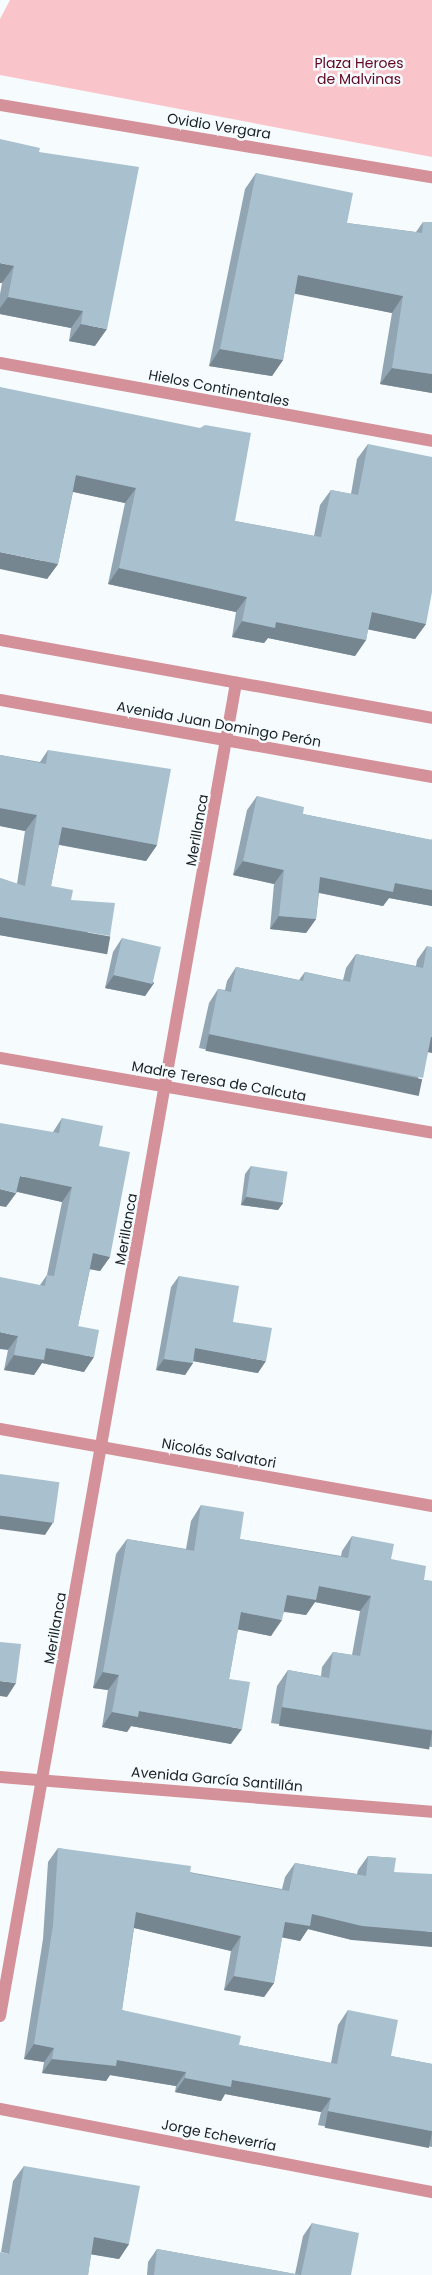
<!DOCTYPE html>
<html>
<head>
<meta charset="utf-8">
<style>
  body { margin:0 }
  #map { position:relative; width:432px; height:2275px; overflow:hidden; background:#f6fbfe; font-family:Poppins,sans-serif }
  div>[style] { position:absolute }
  .green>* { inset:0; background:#fac5ca }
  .minor>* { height:12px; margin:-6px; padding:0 6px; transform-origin:6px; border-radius:6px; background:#d49199 }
  .tertiary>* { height:12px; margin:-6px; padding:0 6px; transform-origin:6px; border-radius:6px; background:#d49199 }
  .wall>* { inset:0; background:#91a5b2 }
  .shaded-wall>* { inset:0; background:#768691; transform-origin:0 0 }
  .building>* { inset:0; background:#a9c0cf; transform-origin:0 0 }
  span { translate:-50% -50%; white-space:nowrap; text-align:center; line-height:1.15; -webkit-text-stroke:5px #f6fbfe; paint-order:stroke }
  .park-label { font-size:14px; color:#620622 }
  .street-label { font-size:14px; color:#172025 }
</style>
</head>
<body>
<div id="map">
  <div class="green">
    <i style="clip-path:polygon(10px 0,432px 0,432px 157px,0 75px,0 19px)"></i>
  </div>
  <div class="minor">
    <i style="left:0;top:105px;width:438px;rotate:9.5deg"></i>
    <i style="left:0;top:363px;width:439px;rotate:10.2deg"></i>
    <i style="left:0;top:1058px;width:438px;rotate:9.8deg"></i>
    <i style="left:0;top:1429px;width:439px;rotate:10.1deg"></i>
    <i style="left:0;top:1777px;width:433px;rotate:4.6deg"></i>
    <i style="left:0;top:2016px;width:1354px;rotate:-79.96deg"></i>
    <i style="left:0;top:2109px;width:440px;rotate:10.9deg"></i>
  </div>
  <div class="tertiary">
    <i style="left:0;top:640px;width:439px;rotate:10.2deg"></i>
    <i style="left:0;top:700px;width:439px;rotate:10.1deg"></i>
  </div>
  <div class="wall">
    <i style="clip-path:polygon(39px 152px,95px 346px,69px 341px,71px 328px,0 314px,0 294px,2px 283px)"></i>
    <i style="clip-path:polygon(256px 173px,347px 223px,416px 232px,423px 222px,432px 222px,432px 393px,380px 384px,392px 313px,294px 293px,283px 360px,272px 376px,209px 366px,245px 189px)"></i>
    <i style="clip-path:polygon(0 387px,235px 521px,314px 536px,320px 505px,331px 490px,351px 494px,357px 459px,368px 444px,426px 624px,415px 639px,368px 629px,366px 640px,355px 656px,268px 638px,264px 643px,232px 637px,236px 612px,108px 584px,125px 503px,73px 492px,58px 564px,47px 579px)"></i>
    <i style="clip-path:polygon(48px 750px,157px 845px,146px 861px,59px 845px,51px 886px,71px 900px,98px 952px,0 935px,0 878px,17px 884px,25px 831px,0 826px,0 755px,40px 762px)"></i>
    <i style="clip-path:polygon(257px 796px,303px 814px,431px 840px,432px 839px,432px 906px,389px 898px,383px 906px,319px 893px,316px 919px,306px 933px,270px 929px,274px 884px,233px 875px,247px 810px)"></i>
    <i style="clip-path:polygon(122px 938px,154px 983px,145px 996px,105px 988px,113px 952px)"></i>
    <i style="clip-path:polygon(427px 946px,428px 1052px,413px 1092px,199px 1048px,209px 1003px,218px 989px,225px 990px,227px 981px,236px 967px,299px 980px,305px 972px,343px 980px,346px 968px,356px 954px,416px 966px,417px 960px)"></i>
    <i style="clip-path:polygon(62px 1118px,99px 1146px,110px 1257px,100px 1271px,90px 1269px,78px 1326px,84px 1372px,42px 1363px,34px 1375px,4px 1370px,8px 1350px,40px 1285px,47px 1275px,62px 1202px,17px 1192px,6px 1207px,53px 1132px)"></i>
    <i style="clip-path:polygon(251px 1166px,283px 1203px,278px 1210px,241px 1205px,245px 1174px)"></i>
    <i style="clip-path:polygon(179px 1276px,233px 1322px,258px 1373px,193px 1361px,193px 1363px,185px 1375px,156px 1370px,171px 1287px)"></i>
    <i style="clip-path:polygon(201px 1505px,240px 1539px,341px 1556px,342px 1551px,352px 1536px,424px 1580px,432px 1581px,432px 1747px,271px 1723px,277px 1686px,288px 1670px,321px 1676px,322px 1667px,333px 1652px,352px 1655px,360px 1611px,315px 1602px,306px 1615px,284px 1612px,271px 1636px,238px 1629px,229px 1679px,231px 1744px,131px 1726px,127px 1732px,102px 1727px,108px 1690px,93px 1688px,116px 1554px,127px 1539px,186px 1549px,191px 1521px)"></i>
    <i style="clip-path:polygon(58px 1848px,282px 1889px,285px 1877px,295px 1863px,357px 1874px,358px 1870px,368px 1856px,396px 1858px,352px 1940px,308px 1929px,300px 1941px,282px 1937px,274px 1983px,264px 1997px,224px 1990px,231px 1951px,134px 1928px,122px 2010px,239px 2045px,331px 2063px,338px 2025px,348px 2010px,391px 2056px,432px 2064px,432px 2147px,318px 2125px,321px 2112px,225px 2094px,221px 2101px,175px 2092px,176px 2086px,110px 2075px,106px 2081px,42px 2073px,44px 2062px,24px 2059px,43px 1939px,48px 1862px)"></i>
    <i style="clip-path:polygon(24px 2166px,129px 2244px,119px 2259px,91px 2254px,88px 2275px,1px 2252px,13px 2181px)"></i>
    <i style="clip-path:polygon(312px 2223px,351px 2275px,147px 2275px,148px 2262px,157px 2249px,295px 2274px,303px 2236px)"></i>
  </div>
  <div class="shaded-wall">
    <i style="clip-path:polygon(0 263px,14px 266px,2px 283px,0 283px)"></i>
    <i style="clip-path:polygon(298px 275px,403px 296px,392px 313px,286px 292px)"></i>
    <i style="clip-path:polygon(8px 297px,83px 311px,71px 328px,0 314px,0 308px)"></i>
    <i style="clip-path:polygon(81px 324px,107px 329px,95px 346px,69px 341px)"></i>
    <i style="clip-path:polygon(220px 349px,283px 360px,272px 376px,209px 366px)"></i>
    <i style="clip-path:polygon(392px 368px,432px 374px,432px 393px,380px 384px)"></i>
    <i style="clip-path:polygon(76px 475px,136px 488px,125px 503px,65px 490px)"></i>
    <i style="clip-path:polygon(0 552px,58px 564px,47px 579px,0 569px)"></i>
    <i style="clip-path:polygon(119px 568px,247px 597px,236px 612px,108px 584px)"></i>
    <i style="clip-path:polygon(372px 612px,426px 624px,415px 639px,361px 628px)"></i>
    <i style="clip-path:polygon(242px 621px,276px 622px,366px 640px,355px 656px,268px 638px,264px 643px,232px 637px)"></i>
    <i style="clip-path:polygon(0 808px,37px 815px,25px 831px,0 826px)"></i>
    <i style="clip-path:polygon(62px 827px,157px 845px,146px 861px,51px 843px)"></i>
    <i style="clip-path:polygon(243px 861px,284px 870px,274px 884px,233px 875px)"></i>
    <i style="clip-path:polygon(320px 877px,395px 883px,432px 890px,432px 906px,389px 898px,383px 906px,311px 891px)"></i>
    <i style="clip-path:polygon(279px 916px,316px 919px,306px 933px,270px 929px)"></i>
    <i style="left:0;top:917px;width:112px;height:18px;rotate:10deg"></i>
    <i style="clip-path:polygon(114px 975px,154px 983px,145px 996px,105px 988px)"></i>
    <i style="left:209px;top:1034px;width:218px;height:17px;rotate:12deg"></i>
    <i style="clip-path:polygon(431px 1037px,432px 1037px,432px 1053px,421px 1051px)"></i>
    <i style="clip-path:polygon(20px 1176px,72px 1187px,62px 1202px,10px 1190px)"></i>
    <i style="clip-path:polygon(0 1189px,16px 1193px,6px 1207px,0 1206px)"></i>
    <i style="clip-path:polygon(246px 1197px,283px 1203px,278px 1210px,241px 1205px)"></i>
    <i style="clip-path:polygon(93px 1253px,110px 1257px,100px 1271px,83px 1268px)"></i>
    <i style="clip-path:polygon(0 1332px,18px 1336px,8px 1350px,0 1349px)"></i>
    <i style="clip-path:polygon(46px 1348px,94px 1357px,84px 1372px,42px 1363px,34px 1375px,4px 1370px,14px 1355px)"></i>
    <i style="clip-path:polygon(195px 1348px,266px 1361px,258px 1373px,187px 1360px)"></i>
    <i style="clip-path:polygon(164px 1359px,193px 1363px,185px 1375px,156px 1370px)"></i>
    <i style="clip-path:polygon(0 1515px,54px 1521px,45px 1535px,0 1529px)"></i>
    <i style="clip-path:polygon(319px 1586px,371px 1596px,360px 1611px,315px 1602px,306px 1615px,276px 1610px,287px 1595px)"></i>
    <i style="clip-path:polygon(241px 1612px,282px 1620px,271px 1636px,230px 1628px)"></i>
    <i style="clip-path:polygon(103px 1672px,119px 1675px,108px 1690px,93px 1688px)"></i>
    <i style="clip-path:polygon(0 1681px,16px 1683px,7px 1697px,0 1696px)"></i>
    <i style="left:282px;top:1707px;width:152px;height:19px;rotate:9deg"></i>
    <i style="clip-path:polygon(139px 1711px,242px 1729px,231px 1744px,131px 1726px,127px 1732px,102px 1727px,112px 1712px)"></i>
    <i style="clip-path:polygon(136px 1912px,241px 1936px,231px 1951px,126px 1926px)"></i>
    <i style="clip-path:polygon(312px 1914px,432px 1932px,432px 1947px,352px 1940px,308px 1929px,300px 1941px,275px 1936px,285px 1922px)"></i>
    <i style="clip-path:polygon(234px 1976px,274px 1983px,264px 1997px,224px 1990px)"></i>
    <i style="clip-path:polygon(34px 2044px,54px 2048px,44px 2062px,24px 2059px)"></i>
    <i style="clip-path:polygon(52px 2059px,117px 2060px,186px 2072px,176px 2086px,110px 2075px,106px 2081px,42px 2073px)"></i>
    <i style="clip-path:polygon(185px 2078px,232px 2080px,331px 2098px,321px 2112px,225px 2094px,221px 2101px,175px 2092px)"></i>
    <i style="left:328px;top:2111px;width:106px;height:17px;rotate:11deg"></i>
    <i style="clip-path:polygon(94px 2237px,129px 2244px,119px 2259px,83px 2253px)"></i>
  </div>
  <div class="building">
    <i style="clip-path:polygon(0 139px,40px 148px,39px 152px,139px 167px,107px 329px,81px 324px,83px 311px,8px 297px,14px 266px,0 263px)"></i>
    <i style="clip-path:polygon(256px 173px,353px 193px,347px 223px,422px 233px,423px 222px,432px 222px,432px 374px,392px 368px,403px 296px,298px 275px,283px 360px,220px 349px)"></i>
    <i style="clip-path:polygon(0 387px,200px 428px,205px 425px,251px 433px,235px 521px,321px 537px,331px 490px,358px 495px,368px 444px,432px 457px,432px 592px,426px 624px,372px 612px,366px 640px,276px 622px,275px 628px,242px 621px,247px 597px,119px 568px,136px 488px,76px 475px,58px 564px,0 552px)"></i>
    <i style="clip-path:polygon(48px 750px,171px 769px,157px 845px,62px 827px,51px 886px,73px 890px,71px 900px,115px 903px,110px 936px,0 917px,0 878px,25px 886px,37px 815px,0 808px,0 755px,46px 764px)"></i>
    <i style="clip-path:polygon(257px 796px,304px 807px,303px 814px,432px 840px,432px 890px,395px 883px,393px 892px,320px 877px,316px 919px,279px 916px,284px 870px,243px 861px)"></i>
    <i style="left:122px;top:938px;width:40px;height:38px;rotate:13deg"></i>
    <i style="clip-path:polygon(427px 946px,432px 947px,432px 1037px,431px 1037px,423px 1078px,209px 1034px,218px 989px,231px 992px,236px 967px,303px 981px,305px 972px,350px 982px,356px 954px,423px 968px)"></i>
    <i style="clip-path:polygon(62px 1118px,103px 1126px,99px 1146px,130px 1152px,110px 1257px,93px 1253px,78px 1326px,99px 1330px,94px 1357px,46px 1348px,44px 1360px,14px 1355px,18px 1336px,0 1332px,0 1277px,45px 1286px,47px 1275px,54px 1276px,72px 1187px,20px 1176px,16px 1193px,0 1189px,0 1123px,59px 1133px)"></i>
    <i style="left:251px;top:1166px;width:37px;height:31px;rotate:9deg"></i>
    <i style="clip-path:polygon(179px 1276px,239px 1286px,233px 1322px,272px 1328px,266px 1361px,195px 1348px,193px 1363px,164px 1359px)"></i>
    <i style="left:0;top:1474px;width:60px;height:41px;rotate:8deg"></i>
    <i style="clip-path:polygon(201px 1505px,244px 1512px,240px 1539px,348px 1558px,352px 1536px,394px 1544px,391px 1559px,426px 1566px,424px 1580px,432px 1581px,432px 1730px,282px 1707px,288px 1670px,329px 1678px,333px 1652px,360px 1656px,371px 1596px,319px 1586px,316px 1600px,287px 1595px,282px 1620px,241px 1612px,229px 1679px,250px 1682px,242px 1729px,139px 1711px,138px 1717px,112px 1712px,119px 1675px,103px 1672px,127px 1539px,194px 1551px)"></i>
    <i style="clip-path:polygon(0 1642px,21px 1644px,16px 1683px,0 1681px)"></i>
    <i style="clip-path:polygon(58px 1848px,191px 1866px,190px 1873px,289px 1891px,295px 1863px,366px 1876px,368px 1856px,396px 1858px,394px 1872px,432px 1874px,432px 1932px,362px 1926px,312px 1914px,310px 1926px,285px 1922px,274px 1983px,234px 1976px,241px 1936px,136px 1912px,122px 2010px,241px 2036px,239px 2045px,337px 2064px,348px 2010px,398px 2020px,391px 2056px,432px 2064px,432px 2131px,328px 2111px,331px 2098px,232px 2080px,231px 2087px,185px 2078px,186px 2072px,117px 2060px,116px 2066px,52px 2059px,54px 2048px,34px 2044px,53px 1925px)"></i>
    <i style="clip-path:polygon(24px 2166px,140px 2186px,129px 2244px,94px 2237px,88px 2275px,0 2275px,0 2252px,9px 2254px)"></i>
    <i style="clip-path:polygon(312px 2223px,359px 2233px,351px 2275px,154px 2275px,157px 2249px,301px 2275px)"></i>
  </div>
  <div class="park-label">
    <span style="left:359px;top:71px">Plaza Heroes<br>de Malvinas</span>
  </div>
  <div class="street-label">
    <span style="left:219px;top:126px;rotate:9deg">Ovidio Vergara</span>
    <span style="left:219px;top:388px;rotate:11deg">Hielos Continentales</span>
    <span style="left:219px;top:724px;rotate:10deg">Avenida Juan Domingo Perón</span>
    <span style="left:197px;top:830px;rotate:-80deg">Merillanca</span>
    <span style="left:219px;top:1081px;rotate:10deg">Madre Teresa de Calcuta</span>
    <span style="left:126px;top:1229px;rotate:-80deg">Merillanca</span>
    <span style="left:219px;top:1453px;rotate:10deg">Nicolás Salvatori</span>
    <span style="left:55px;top:1628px;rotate:-80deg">Merillanca</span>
    <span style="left:217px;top:1779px;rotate:5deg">Avenida García Santillán</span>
    <span style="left:219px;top:2135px;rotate:11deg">Jorge Echeverría</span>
  </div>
</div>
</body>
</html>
